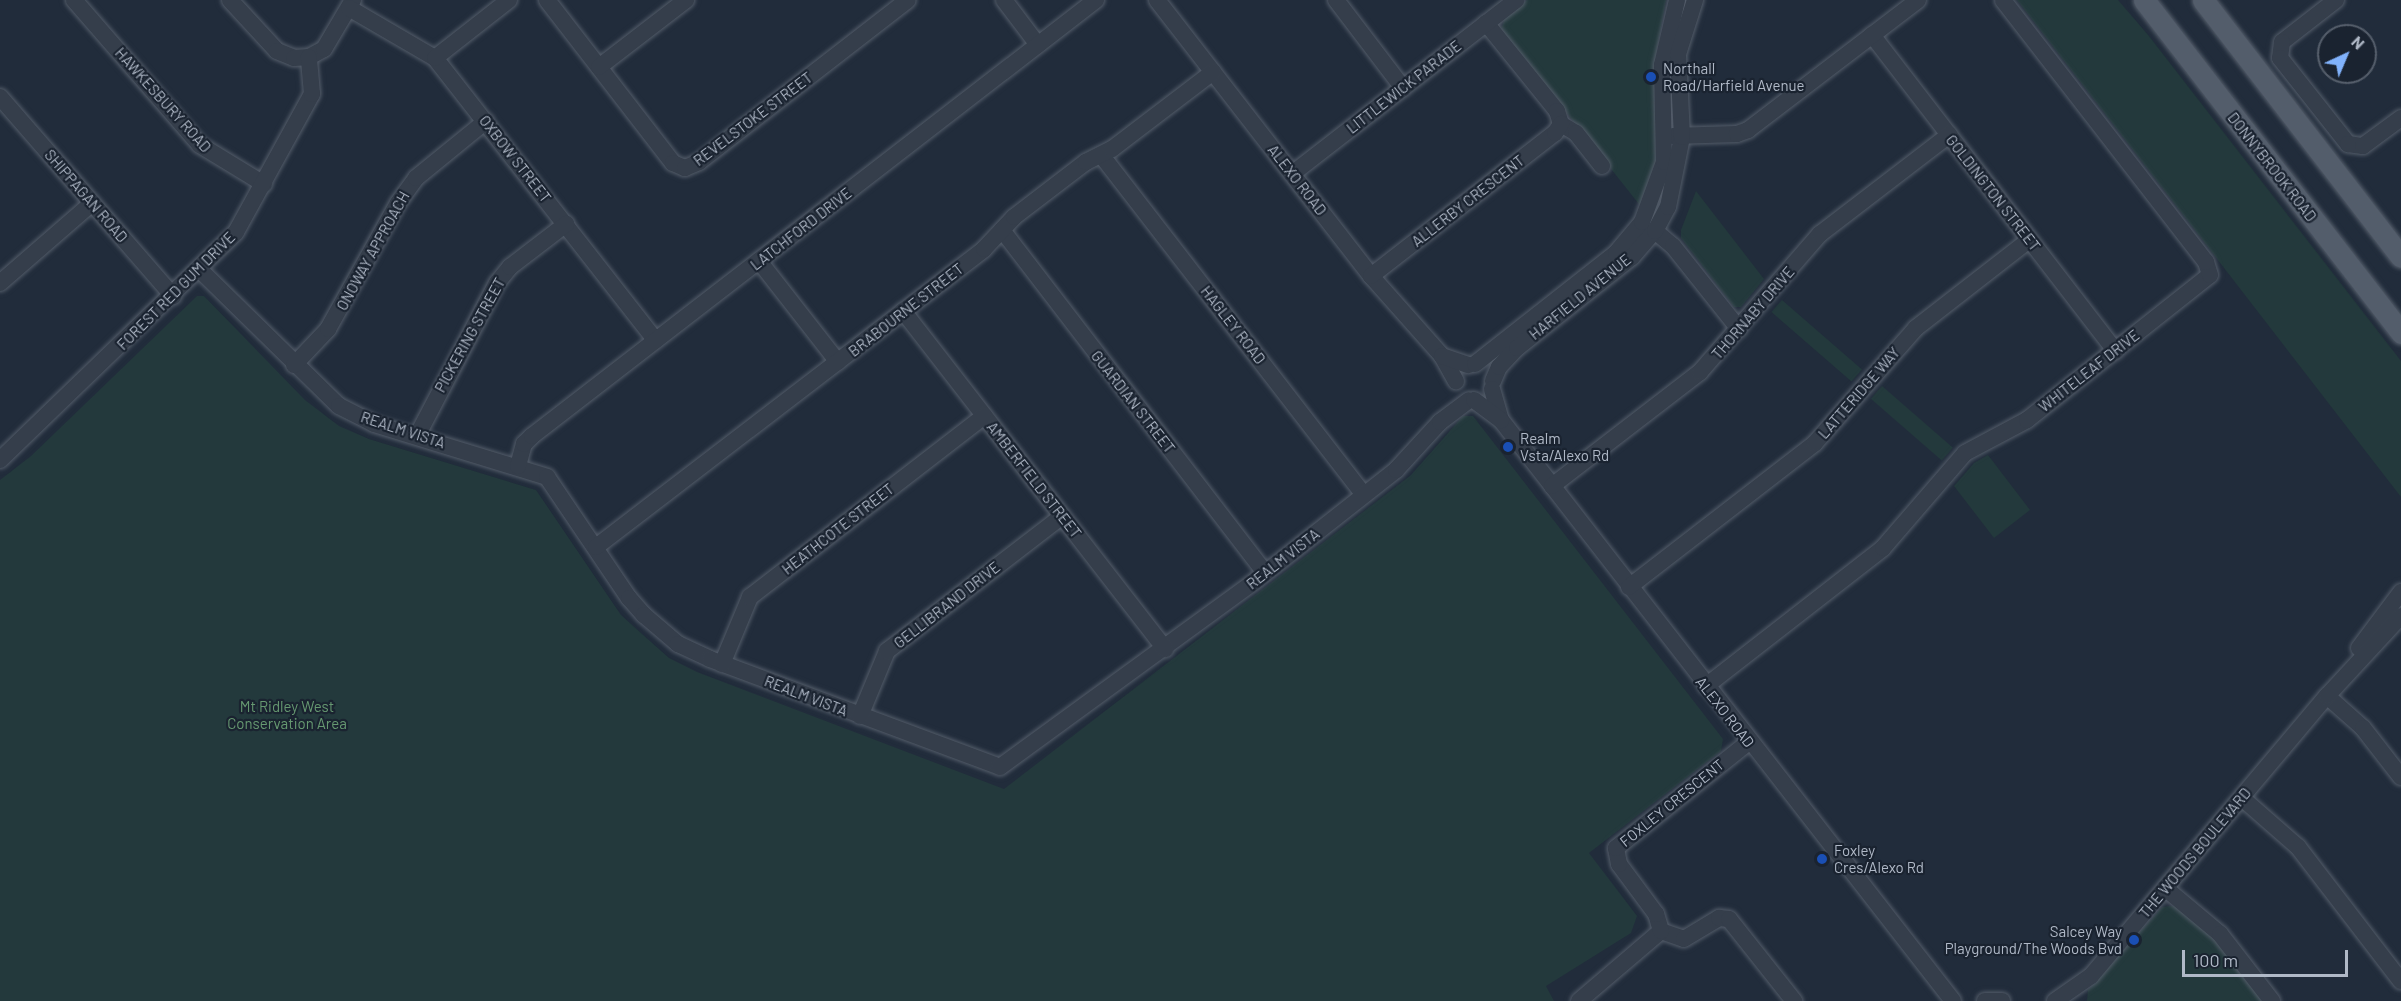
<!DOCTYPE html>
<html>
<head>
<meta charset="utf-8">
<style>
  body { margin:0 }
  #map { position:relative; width:2401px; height:1001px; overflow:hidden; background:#212c3b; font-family:Barlow,sans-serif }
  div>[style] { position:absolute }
  .green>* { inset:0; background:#23393c; transform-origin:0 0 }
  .roads { filter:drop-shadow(0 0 2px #535c69) drop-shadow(0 0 2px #535c69) }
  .minor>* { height:16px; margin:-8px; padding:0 8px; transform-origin:8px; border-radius:8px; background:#353e4b }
  .major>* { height:21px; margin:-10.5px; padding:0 10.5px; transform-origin:10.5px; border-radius:10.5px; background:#535d6b }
  .dots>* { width:16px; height:16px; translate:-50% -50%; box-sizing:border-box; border:3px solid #1a2330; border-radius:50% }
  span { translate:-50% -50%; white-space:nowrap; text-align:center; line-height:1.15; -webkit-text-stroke:4.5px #1a2330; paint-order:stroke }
  .poi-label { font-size:15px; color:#b0b9c7 }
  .left { translate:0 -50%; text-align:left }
  .right { translate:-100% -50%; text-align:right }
  .street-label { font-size:15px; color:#b0b9c7 }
  .park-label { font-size:15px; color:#669971 }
  .north { position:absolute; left:2317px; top:24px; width:60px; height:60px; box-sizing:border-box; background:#1a2330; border:2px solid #565f6c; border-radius:50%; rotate:44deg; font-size:16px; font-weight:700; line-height:24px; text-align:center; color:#b0b9c7 }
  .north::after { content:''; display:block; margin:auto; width:21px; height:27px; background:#81b2fb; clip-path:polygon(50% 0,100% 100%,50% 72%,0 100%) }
  .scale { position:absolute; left:2182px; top:950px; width:166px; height:27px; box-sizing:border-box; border:3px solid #b0b9c7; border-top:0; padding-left:8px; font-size:18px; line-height:21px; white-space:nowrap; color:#b0b9c7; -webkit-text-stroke:4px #1a2330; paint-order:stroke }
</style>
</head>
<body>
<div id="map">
  <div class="green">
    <i style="clip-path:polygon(1527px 0,1666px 0,1654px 66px,1658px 156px,1642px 208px,1501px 30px,1505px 17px)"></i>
    <i style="clip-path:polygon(2017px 0,2118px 0,2149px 36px,2401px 361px,2401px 497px)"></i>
    <i style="clip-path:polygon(1696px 191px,1764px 279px,1741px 307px,1734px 307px,1681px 238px,1681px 230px)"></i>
    <i style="clip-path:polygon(197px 296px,204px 296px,305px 400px,339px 426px,369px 439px,536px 490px,621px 615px,669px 658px,697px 672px,1004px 789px,1411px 475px,1463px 416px,1473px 416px,1723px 739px,1721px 751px,1589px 853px,1637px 916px,1631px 933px,1546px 986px,1554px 1001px,0 1001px,0 480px,31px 456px)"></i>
    <i style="left:1782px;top:300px;width:106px;height:16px;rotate:41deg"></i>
    <i style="left:1882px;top:386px;width:94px;height:17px;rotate:41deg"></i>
    <i style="clip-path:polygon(1988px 455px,2030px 510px,1994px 538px,1954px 486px,1974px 463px)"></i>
    <i style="clip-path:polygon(2170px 906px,2178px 907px,2218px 941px,2264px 1001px,2087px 1001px,2088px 990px,2162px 907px)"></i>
  </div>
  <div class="roads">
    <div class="minor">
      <i style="left:74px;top:0;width:192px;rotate:49deg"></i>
      <i style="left:200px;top:145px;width:75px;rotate:31.4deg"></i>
      <i style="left:230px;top:0;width:69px;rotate:47.3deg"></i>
      <i style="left:277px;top:51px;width:18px;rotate:22deg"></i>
      <i style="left:294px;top:58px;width:15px;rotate:-4deg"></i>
      <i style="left:309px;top:57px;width:17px;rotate:-28deg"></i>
      <i style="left:324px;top:49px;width:57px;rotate:-59.4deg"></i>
      <i style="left:547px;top:0;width:206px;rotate:52.3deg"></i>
      <i style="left:673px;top:163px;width:13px;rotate:23deg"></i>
      <i style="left:685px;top:168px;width:15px;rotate:-23deg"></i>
      <i style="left:699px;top:162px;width:264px;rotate:-37.8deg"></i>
      <i style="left:1004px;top:0;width:56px;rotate:52.9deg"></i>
      <i style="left:1157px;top:0;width:349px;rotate:52.2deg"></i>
      <i style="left:1371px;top:276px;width:107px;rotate:48.4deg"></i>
      <i style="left:1442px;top:356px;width:29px;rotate:61deg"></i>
      <i style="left:1336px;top:0;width:111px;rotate:52.7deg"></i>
      <i style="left:2336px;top:0;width:68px;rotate:142.1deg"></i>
      <i style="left:2282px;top:42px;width:16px;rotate:97deg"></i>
      <i style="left:2280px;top:58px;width:110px;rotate:51.7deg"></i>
      <i style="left:2348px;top:144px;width:15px;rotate:8deg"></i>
      <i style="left:2363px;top:146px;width:47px;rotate:-36.4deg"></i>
      <i style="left:349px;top:8px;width:99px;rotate:30.2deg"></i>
      <i style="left:435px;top:58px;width:358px;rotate:52deg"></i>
      <i style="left:1486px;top:23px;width:113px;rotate:51.1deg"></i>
      <i style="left:1557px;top:111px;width:14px;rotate:73deg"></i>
      <i style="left:1561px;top:124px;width:17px;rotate:31deg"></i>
      <i style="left:1576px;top:133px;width:42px;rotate:51.8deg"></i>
      <i style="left:1872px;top:35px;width:399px;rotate:52.4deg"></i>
      <i style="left:435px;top:58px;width:94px;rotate:-38.1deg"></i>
      <i style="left:599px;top:67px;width:110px;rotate:-37.6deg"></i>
      <i style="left:0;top:97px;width:264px;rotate:49deg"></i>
      <i style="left:1673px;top:136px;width:64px;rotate:-1.8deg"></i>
      <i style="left:1737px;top:134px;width:12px;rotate:-20deg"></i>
      <i style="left:1748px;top:130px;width:214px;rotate:-37.4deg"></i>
      <i style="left:1102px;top:156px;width:428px;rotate:52.3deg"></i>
      <i style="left:1292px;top:174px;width:284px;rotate:-37.8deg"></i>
      <i style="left:1002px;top:230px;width:432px;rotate:52.5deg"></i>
      <i style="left:1655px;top:231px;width:23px;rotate:40deg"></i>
      <i style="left:1673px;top:246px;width:106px;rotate:51.5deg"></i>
      <i style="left:759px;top:261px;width:128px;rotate:52deg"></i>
      <i style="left:200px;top:270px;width:194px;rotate:44.4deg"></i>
      <i style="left:339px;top:406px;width:39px;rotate:27deg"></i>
      <i style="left:374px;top:424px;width:181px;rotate:17deg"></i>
      <i style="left:547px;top:477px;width:146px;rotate:55.9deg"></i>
      <i style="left:629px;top:598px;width:23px;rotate:49deg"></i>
      <i style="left:644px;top:615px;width:45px;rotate:40.5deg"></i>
      <i style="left:678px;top:644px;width:35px;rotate:25deg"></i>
      <i style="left:710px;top:659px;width:309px;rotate:20.4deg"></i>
      <i style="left:1000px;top:767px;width:316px;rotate:-36.1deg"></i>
      <i style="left:1255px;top:581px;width:179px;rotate:-38.2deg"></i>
      <i style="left:1396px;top:470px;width:65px;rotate:-47.5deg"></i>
      <i style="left:1440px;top:422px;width:36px;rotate:-37deg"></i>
      <i style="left:1371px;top:276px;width:233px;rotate:-37.9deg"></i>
      <i style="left:1555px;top:133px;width:11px;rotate:-56deg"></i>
      <i style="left:0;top:283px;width:122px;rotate:-41deg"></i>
      <i style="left:903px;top:311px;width:428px;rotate:52.2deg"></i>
      <i style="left:1442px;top:356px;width:28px;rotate:19deg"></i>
      <i style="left:1475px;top:364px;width:179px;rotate:-38.2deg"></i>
      <i style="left:1616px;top:253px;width:40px;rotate:-50deg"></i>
      <i style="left:1642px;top:222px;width:64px;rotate:-69.9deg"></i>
      <i style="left:1664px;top:162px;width:97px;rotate:-91.2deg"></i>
      <i style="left:1662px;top:65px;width:67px;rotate:-77deg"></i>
      <i style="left:294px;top:365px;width:50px;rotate:-46.6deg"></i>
      <i style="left:328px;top:329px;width:144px;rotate:-60.9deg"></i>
      <i style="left:398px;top:203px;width:31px;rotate:-54deg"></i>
      <i style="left:416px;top:178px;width:90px;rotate:-39.2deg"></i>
      <i style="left:1493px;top:381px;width:15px;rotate:-67deg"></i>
      <i style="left:1499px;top:367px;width:26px;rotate:-47deg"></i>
      <i style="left:1517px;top:348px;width:147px;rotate:-38.4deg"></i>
      <i style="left:1632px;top:257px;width:35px;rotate:-49deg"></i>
      <i style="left:1655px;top:231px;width:27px;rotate:-62deg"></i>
      <i style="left:1668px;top:207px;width:71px;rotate:-78.7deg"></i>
      <i style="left:1682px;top:137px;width:83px;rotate:-92.8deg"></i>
      <i style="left:1678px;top:54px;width:57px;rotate:-72.5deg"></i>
      <i style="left:1492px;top:389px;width:32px;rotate:74deg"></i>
      <i style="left:1501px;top:420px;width:736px;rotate:52.12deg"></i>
      <i style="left:1474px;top:400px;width:34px;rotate:37deg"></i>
      <i style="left:417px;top:436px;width:173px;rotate:-62.4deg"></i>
      <i style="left:497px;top:283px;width:21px;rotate:-51deg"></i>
      <i style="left:510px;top:267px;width:71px;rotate:-37.5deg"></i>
      <i style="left:0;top:460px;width:328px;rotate:-44deg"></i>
      <i style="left:236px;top:232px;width:158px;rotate:-61.2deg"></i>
      <i style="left:312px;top:94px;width:37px;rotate:-95deg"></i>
      <i style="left:518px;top:466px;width:23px;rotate:-75deg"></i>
      <i style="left:524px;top:444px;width:11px;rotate:-45deg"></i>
      <i style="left:532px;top:436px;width:713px;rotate:-37.71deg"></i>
      <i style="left:1552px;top:486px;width:187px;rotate:-37.6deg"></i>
      <i style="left:1700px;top:372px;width:183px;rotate:-49deg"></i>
      <i style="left:1820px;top:234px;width:163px;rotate:-37.5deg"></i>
      <i style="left:596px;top:547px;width:489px;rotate:-37.5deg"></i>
      <i style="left:984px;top:249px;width:44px;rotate:-46.8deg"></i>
      <i style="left:1014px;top:217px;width:91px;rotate:-37.4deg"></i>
      <i style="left:1086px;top:162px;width:29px;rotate:-27deg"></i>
      <i style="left:1112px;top:149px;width:127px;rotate:-37.3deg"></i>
      <i style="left:1629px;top:587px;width:235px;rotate:-37.7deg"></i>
      <i style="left:1815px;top:443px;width:153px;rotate:-48.7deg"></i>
      <i style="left:1916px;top:328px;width:143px;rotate:-37.9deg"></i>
      <i style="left:2359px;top:648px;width:70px;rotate:-53.1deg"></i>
      <i style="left:722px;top:664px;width:73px;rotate:-67.3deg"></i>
      <i style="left:750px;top:597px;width:296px;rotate:-37.7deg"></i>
      <i style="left:1706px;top:686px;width:224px;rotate:-37.9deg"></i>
      <i style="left:1883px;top:548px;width:125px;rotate:-49.2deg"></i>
      <i style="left:1965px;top:453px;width:70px;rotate:-28deg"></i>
      <i style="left:2027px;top:420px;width:233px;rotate:-38.4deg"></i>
      <i style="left:2210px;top:275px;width:14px;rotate:-107deg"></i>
      <i style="left:2206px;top:262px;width:331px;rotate:-127.8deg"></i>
      <i style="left:2327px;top:696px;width:48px;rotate:41.6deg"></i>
      <i style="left:2363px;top:728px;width:62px;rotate:52.2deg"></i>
      <i style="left:860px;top:716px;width:70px;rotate:-67.4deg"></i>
      <i style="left:887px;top:651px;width:221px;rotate:-37.6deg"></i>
      <i style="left:2242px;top:798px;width:74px;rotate:41.2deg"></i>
      <i style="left:2298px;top:847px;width:169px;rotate:52.5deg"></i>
      <i style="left:2165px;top:888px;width:72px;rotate:39.9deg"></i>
      <i style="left:2220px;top:934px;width:85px;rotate:52.2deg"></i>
      <i style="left:1661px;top:931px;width:24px;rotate:19deg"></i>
      <i style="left:1684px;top:939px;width:41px;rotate:-31deg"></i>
      <i style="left:1719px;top:918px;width:10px;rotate:6deg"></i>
      <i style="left:1729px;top:919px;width:105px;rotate:51.6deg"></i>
      <i style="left:1579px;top:1001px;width:108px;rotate:-40.5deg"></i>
      <i style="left:1661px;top:931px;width:18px;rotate:-106deg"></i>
      <i style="left:1656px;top:914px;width:62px;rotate:-126.5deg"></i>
      <i style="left:1619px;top:864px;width:16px;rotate:-101deg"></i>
      <i style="left:1616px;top:848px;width:170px;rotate:-38.6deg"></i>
      <i style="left:1985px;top:1001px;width:17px"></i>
      <i style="left:2055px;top:1001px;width:44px;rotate:-34.8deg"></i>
      <i style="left:2091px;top:976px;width:366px;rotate:-49.9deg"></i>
      <i style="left:2327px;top:696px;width:109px;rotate:-47.2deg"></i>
    </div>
    <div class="major">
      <i style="left:2144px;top:0;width:421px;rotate:52.3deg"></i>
      <i style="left:2203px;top:0;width:324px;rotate:52.4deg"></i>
    </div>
  </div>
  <div class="dots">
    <i style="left:1651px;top:77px;background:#1a4fb4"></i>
    <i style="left:1508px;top:447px;background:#1a4fb4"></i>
    <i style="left:1822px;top:859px;background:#1a4fb4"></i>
    <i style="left:2134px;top:940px;background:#1a4fb4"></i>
  </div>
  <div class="poi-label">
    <span class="left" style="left:1663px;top:77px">Northall<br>Road/Harfield Avenue</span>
    <span class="left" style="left:1520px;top:447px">Realm<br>Vsta/Alexo Rd</span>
    <span class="left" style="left:1834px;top:859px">Foxley<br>Cres/Alexo Rd</span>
    <span class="right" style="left:2122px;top:940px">Salcey Way<br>Playground/The Woods Bvd</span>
  </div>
  <div class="street-label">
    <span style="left:1404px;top:87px;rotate:-38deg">LITTLEWICK PARADE</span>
    <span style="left:163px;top:100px;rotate:48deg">HAWKESBURY ROAD</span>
    <span style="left:753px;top:119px;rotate:-37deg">REVELSTOKE STREET</span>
    <span style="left:515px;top:159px;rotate:52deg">OXBOW STREET</span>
    <span style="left:2272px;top:167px;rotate:52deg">DONNYBROOK ROAD</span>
    <span style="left:1297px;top:180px;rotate:52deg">ALEXO ROAD</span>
    <span style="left:1993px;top:193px;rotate:52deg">GOLDINGTON STREET</span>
    <span style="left:86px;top:196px;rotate:49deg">SHIPPAGAN ROAD</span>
    <span style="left:1468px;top:201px;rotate:-38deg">ALLERBY CRESCENT</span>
    <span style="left:801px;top:229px;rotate:-38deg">LATCHFORD DRIVE</span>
    <span style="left:373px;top:251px;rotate:-61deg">ONOWAY APPROACH</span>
    <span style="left:176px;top:291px;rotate:-45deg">FOREST RED GUM DRIVE</span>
    <span style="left:1580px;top:297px;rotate:-39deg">HARFIELD AVENUE</span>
    <span style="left:906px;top:310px;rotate:-38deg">BRABOURNE STREET</span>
    <span style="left:1753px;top:313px;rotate:-49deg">THORNABY DRIVE</span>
    <span style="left:1233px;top:325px;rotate:52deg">HAGLEY ROAD</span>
    <span style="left:470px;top:335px;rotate:-61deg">PICKERING STREET</span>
    <span style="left:2089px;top:371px;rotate:-38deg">WHITELEAF DRIVE</span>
    <span style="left:1859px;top:393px;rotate:-49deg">LATTERIDGE WAY</span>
    <span style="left:1133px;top:402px;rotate:52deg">GUARDIAN STREET</span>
    <span style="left:403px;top:430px;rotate:18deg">REALM VISTA</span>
    <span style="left:1034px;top:480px;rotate:52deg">AMBERFIELD STREET</span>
    <span style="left:838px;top:529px;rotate:-38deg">HEATHCOTE STREET</span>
    <span style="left:1283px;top:559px;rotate:-38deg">REALM VISTA</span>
    <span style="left:947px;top:605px;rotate:-38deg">GELLIBRAND DRIVE</span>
    <span style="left:806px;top:696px;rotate:21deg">REALM VISTA</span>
    <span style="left:1725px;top:712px;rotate:52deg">ALEXO ROAD</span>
    <span style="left:1672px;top:803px;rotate:-39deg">FOXLEY CRESCENT</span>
    <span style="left:2195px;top:853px;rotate:-50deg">THE WOODS BOULEVARD</span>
  </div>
  <div class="park-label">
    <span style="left:287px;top:715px">Mt Ridley West<br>Conservation Area</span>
  </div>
  <div class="north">N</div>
  <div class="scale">100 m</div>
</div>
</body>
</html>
